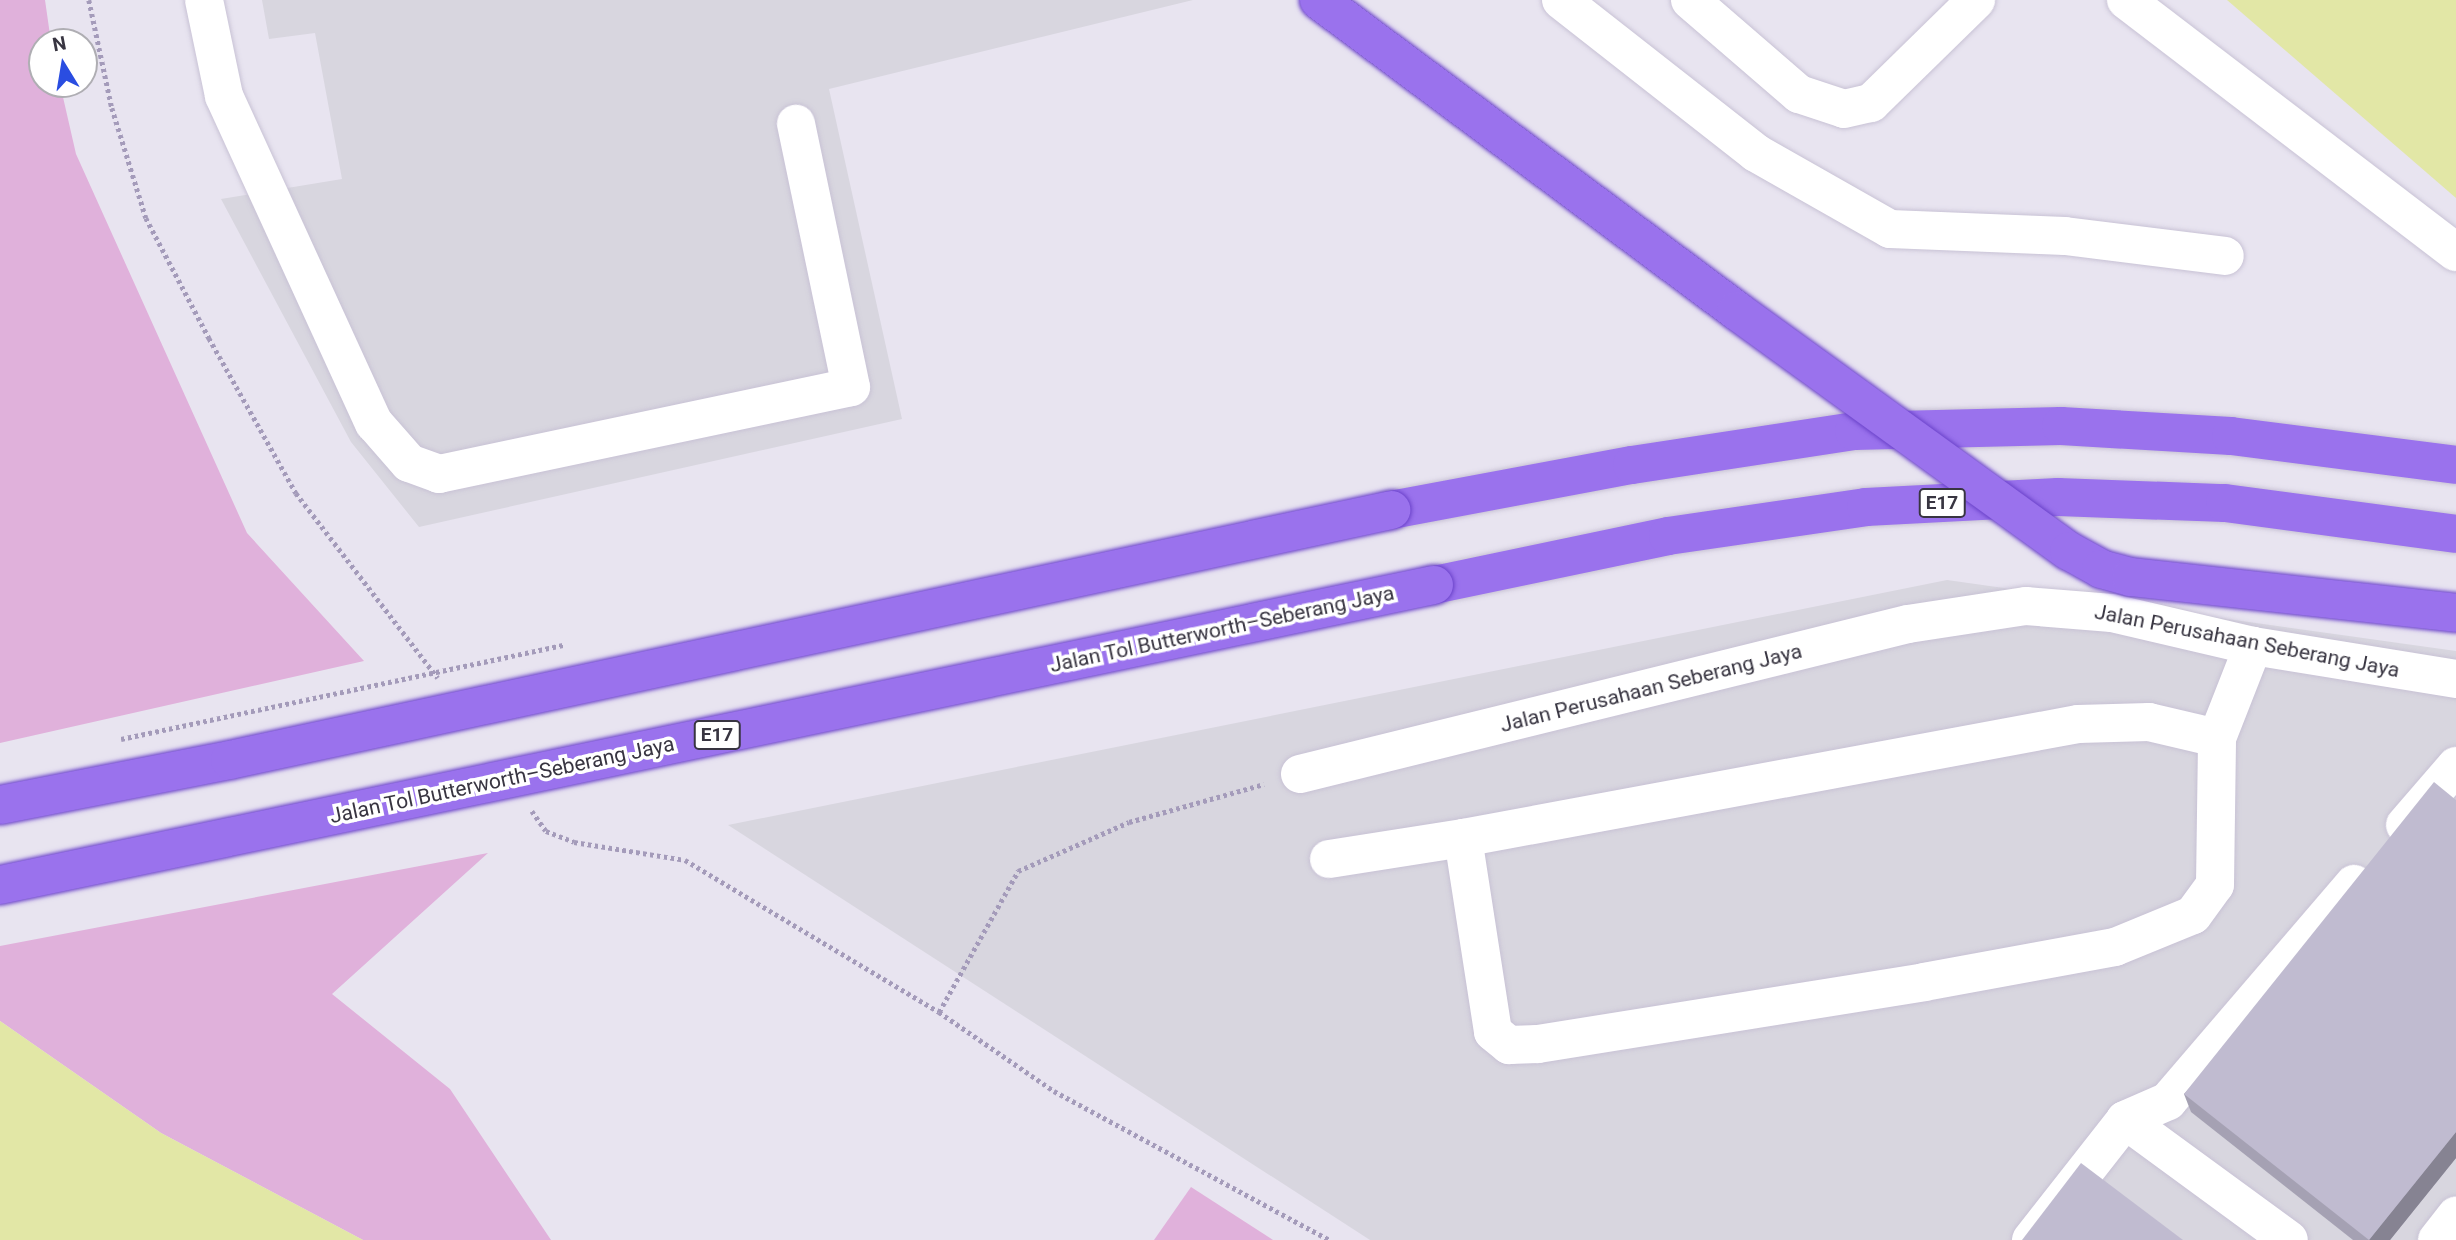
<!DOCTYPE html>
<html>
<head>
<meta charset="utf-8">
<style>
  body { margin:0 }
  #map { position:relative; width:2456px; height:1240px; overflow:hidden; background:#e8e4f0; font-family:Roboto,sans-serif }
  div>[style] { position:absolute }
  .industrial>* { inset:0; background:#d8d6df }
  .green>* { inset:0; background:#e0b1db }
  .water>* { inset:0; background:#e2e7a6 }
  .path>* { height:4.5px; margin-top:-2.25px; transform-origin:0; background:repeating-linear-gradient(90deg,#a49bba 0 3.5px,transparent 0 7px) }
  .roads { filter:drop-shadow(0 0 2px #c8c2d5) drop-shadow(0 0 2px #c8c2d5) }
  .minor>* { height:38px; margin:-19px; padding:0 19px; transform-origin:19px; border-radius:19px; background:#fff }
  .highway>* { height:38px; margin:-19px; padding:0 19px; transform-origin:19px; border-radius:19px; background:#9a72ed }
  .path-bridge>* { height:4.5px; margin-top:-2.25px; transform-origin:0; background:repeating-linear-gradient(90deg,#a49bba 0 3.5px,transparent 0 7px) }
  .bridges { filter:drop-shadow(0 0 2px #6b43ca) drop-shadow(0 0 2px #6b43ca) }
  .highway-bridge>* { height:38px; margin:-19px; padding:0 19px; transform-origin:19px; border-radius:19px; background:#9a72ed }
  .wall>* { inset:0; background:#a5a1b3 }
  .shaded-wall>* { inset:0; background:#868392 }
  .building>* { inset:0; background:#c0bbd0 }
  span { translate:-50% -50%; white-space:nowrap; text-align:center; line-height:1.15; -webkit-text-stroke:7px #fff; paint-order:stroke }
  .shield-label span { padding:2px 5px; background:#fff; border:2px solid; border-radius:5px; -webkit-text-stroke-width:0 }
  .shield-label { font-size:19px; color:#383541; font-weight:700 }
  .street-label { font-size:21px; color:#383541 }
  .north { position:absolute; left:28px; top:28px; width:70px; height:70px; box-sizing:border-box; background:#fff; border:2px solid #afaeb3; border-radius:50%; rotate:349deg; font-size:19px; font-weight:700; line-height:28px; text-align:center; color:#383541 }
  .north::after { content:''; display:block; margin:auto; width:24px; height:32px; background:#2a4de1; clip-path:polygon(50% 0,100% 100%,50% 72%,0 100%) }
</style>
</head>
<body>
<div id="map">
  <div class="industrial">
    <i style="clip-path:polygon(262px 0,1193px 0,829px 89px,902px 419px,419px 527px,351px 442px,221px 199px,342px 179px,315px 33px,269px 39px)"></i>
    <i style="clip-path:polygon(1947px 580px,2456px 651px,2456px 1240px,1370px 1240px,728px 825px)"></i>
  </div>
  <div class="green">
    <i style="clip-path:polygon(0 0,45px 0,51px 42px,42px 42px,42px 84px,60px 84px,76px 154px,247px 533px,364px 661px,0 743px)"></i>
    <i style="clip-path:polygon(488px 853px,332px 994px,450px 1089px,551px 1240px,363px 1240px,161px 1133px,0 1021px,0 946px)"></i>
    <i style="clip-path:polygon(1191px 1187px,1273px 1240px,1154px 1240px)"></i>
  </div>
  <div class="water">
    <i style="clip-path:polygon(2228px 0,2456px 0,2456px 198px,2227px 0)"></i>
    <i style="clip-path:polygon(0 1021px,161px 1133px,363px 1240px,0 1240px)"></i>
  </div>
  <div class="path">
    <i style="left:89px;top:0;width:110px;rotate:78deg"></i>
    <i style="left:112px;top:108px;width:115px;rotate:72.8deg"></i>
    <i style="left:146px;top:218px;width:136px;rotate:62.3deg"></i>
    <i style="left:209px;top:338px;width:178px;rotate:60.7deg"></i>
    <i style="left:296px;top:493px;width:233px;rotate:52.5deg"></i>
    <i style="left:532px;top:811px;width:24px;rotate:55deg"></i>
    <i style="left:546px;top:831px;width:30px;rotate:21deg"></i>
    <i style="left:574px;top:842px;width:112px;rotate:9.2deg"></i>
    <i style="left:685px;top:860px;width:296px;rotate:30.9deg"></i>
    <i style="left:939px;top:1012px;width:140px;rotate:34.5deg"></i>
    <i style="left:1054px;top:1091px;width:314px;rotate:28.4deg"></i>
    <i style="left:939px;top:1012px;width:162px;rotate:-60.7deg"></i>
    <i style="left:1018px;top:871px;width:121px;rotate:-23.8deg"></i>
    <i style="left:1129px;top:822px;width:140px;rotate:-15.7deg"></i>
  </div>
  <div class="roads">
    <div class="minor">
      <i style="left:204px;top:0;width:98px;rotate:78.2deg"></i>
      <i style="left:224px;top:96px;width:360px;rotate:65.4deg"></i>
      <i style="left:374px;top:423px;width:53px;rotate:48.8deg"></i>
      <i style="left:409px;top:463px;width:32px;rotate:20deg"></i>
      <i style="left:439px;top:474px;width:421px;rotate:-11.9deg"></i>
      <i style="left:851px;top:387px;width:269px;rotate:-101.8deg"></i>
      <i style="left:1561px;top:0;width:248px;rotate:38.1deg"></i>
      <i style="left:1756px;top:153px;width:154px;rotate:29.6deg"></i>
      <i style="left:1890px;top:229px;width:175px;rotate:2.3deg"></i>
      <i style="left:2065px;top:236px;width:161px;rotate:7.1deg"></i>
      <i style="left:1690px;top:0;width:144px;rotate:40.8deg"></i>
      <i style="left:1799px;top:94px;width:47px;rotate:18.4deg"></i>
      <i style="left:1844px;top:109px;width:28px;rotate:-13deg"></i>
      <i style="left:1871px;top:103px;width:147px;rotate:-44.4deg"></i>
      <i style="left:2126px;top:0;width:415px;rotate:37.4deg"></i>
      <i style="left:2217px;top:738px;width:70px;rotate:-166.8deg"></i>
      <i style="left:2149px;top:722px;width:71px;rotate:178.4deg"></i>
      <i style="left:2078px;top:724px;width:625px;rotate:169.5deg"></i>
      <i style="left:1463px;top:838px;width:196px;rotate:81.2deg"></i>
      <i style="left:1493px;top:1032px;width:21px;rotate:39deg"></i>
      <i style="left:1509px;top:1045px;width:29px;rotate:-2deg"></i>
      <i style="left:1538px;top:1044px;width:391px;rotate:-9.1deg"></i>
      <i style="left:1924px;top:982px;width:194px;rotate:-10.4deg"></i>
      <i style="left:2115px;top:947px;width:84px;rotate:-22.3deg"></i>
      <i style="left:2193px;top:915px;width:37px;rotate:-54deg"></i>
      <i style="left:2215px;top:885px;width:147px;rotate:-89.2deg"></i>
      <i style="left:2217px;top:738px;width:99px;rotate:-68.6deg"></i>
      <i style="left:1300px;top:774px;width:626px;rotate:-13.86deg"></i>
      <i style="left:1908px;top:624px;width:119px;rotate:-8.7deg"></i>
      <i style="left:2026px;top:606px;width:86px;rotate:4.7deg"></i>
      <i style="left:2112px;top:613px;width:145px;rotate:13.2deg"></i>
      <i style="left:2253px;top:646px;width:206px;rotate:9.2deg"></i>
      <i style="left:2405px;top:825px;width:78px;rotate:-49.2deg"></i>
      <i style="left:1329px;top:859px;width:136px;rotate:-8.9deg"></i>
      <i style="left:2125px;top:1120px;width:203px;rotate:36.2deg"></i>
      <i style="left:2031px;top:1240px;width:152px;rotate:-51.9deg"></i>
      <i style="left:2125px;top:1120px;width:47px;rotate:-23.8deg"></i>
      <i style="left:2168px;top:1101px;width:286px;rotate:-49.4deg"></i>
      <i style="left:2437px;top:1240px;width:31px;rotate:-52deg"></i>
    </div>
    <div class="highway">
      <i style="left:1391px;top:510px;width:245px;rotate:-10.6deg"></i>
      <i style="left:1632px;top:465px;width:225px;rotate:-8.7deg"></i>
      <i style="left:1854px;top:431px;width:207px;rotate:-1.4deg"></i>
      <i style="left:2061px;top:426px;width:170px;rotate:3.4deg"></i>
      <i style="left:2231px;top:436px;width:227px;rotate:7.3deg"></i>
      <i style="left:1434px;top:585px;width:239px;rotate:-11.8deg"></i>
      <i style="left:1668px;top:536px;width:200px;rotate:-8.3deg"></i>
      <i style="left:1866px;top:507px;width:192px;rotate:-3deg"></i>
      <i style="left:2058px;top:497px;width:167px;rotate:2.1deg"></i>
      <i style="left:2225px;top:503px;width:233px;rotate:7.6deg"></i>
    </div>
  </div>
  <div class="path-bridge">
    <i style="left:121px;top:739px;width:453px;rotate:-12deg"></i>
  </div>
  <div class="bridges">
    <div class="highway-bridge">
      <i style="left:1319px;top:0;width:521px;rotate:36.65deg"></i>
      <i style="left:1737px;top:311px;width:410px;rotate:35.9deg"></i>
      <i style="left:2069px;top:551px;width:37px;rotate:29deg"></i>
      <i style="left:2101px;top:569px;width:31px;rotate:15deg"></i>
      <i style="left:2131px;top:577px;width:327px;rotate:6.3deg"></i>
      <i style="left:0;top:805px;width:234px;rotate:-11.1deg"></i>
      <i style="left:230px;top:760px;width:1188px;rotate:-12.15deg"></i>
      <i style="left:0;top:885px;width:1465px;rotate:-11.82deg"></i>
    </div>
  </div>
  <div class="wall">
    <i style="clip-path:polygon(2456px 800px,2456px 1158px,2390px 1240px,2353px 1240px,2191px 1112px,2184px 1094px)"></i>
  </div>
  <div class="shaded-wall">
    <i style="clip-path:polygon(2456px 1132px,2456px 1158px,2390px 1240px,2369px 1240px)"></i>
  </div>
  <div class="building">
    <i style="clip-path:polygon(2434px 782px,2456px 800px,2456px 1132px,2369px 1240px,2184px 1094px)"></i>
    <i style="clip-path:polygon(2081px 1163px,2183px 1240px,2022px 1240px)"></i>
  </div>
  <div class="shield-label">
    <span style="left:1942px;top:503px">E17</span>
    <span style="left:717px;top:735px">E17</span>
  </div>
  <div class="street-label">
    <span style="left:1222px;top:629px;rotate:-12deg">Jalan Tol Butterworth–Seberang Jaya</span>
    <span style="left:2247px;top:641px;rotate:11deg">Jalan Perusahaan Seberang Jaya</span>
    <span style="left:1651px;top:688px;rotate:-14deg">Jalan Perusahaan Seberang Jaya</span>
    <span style="left:502px;top:780px;rotate:-12deg">Jalan Tol Butterworth–Seberang Jaya</span>
  </div>
  <div class="north">N</div>
</div>
</body>
</html>
